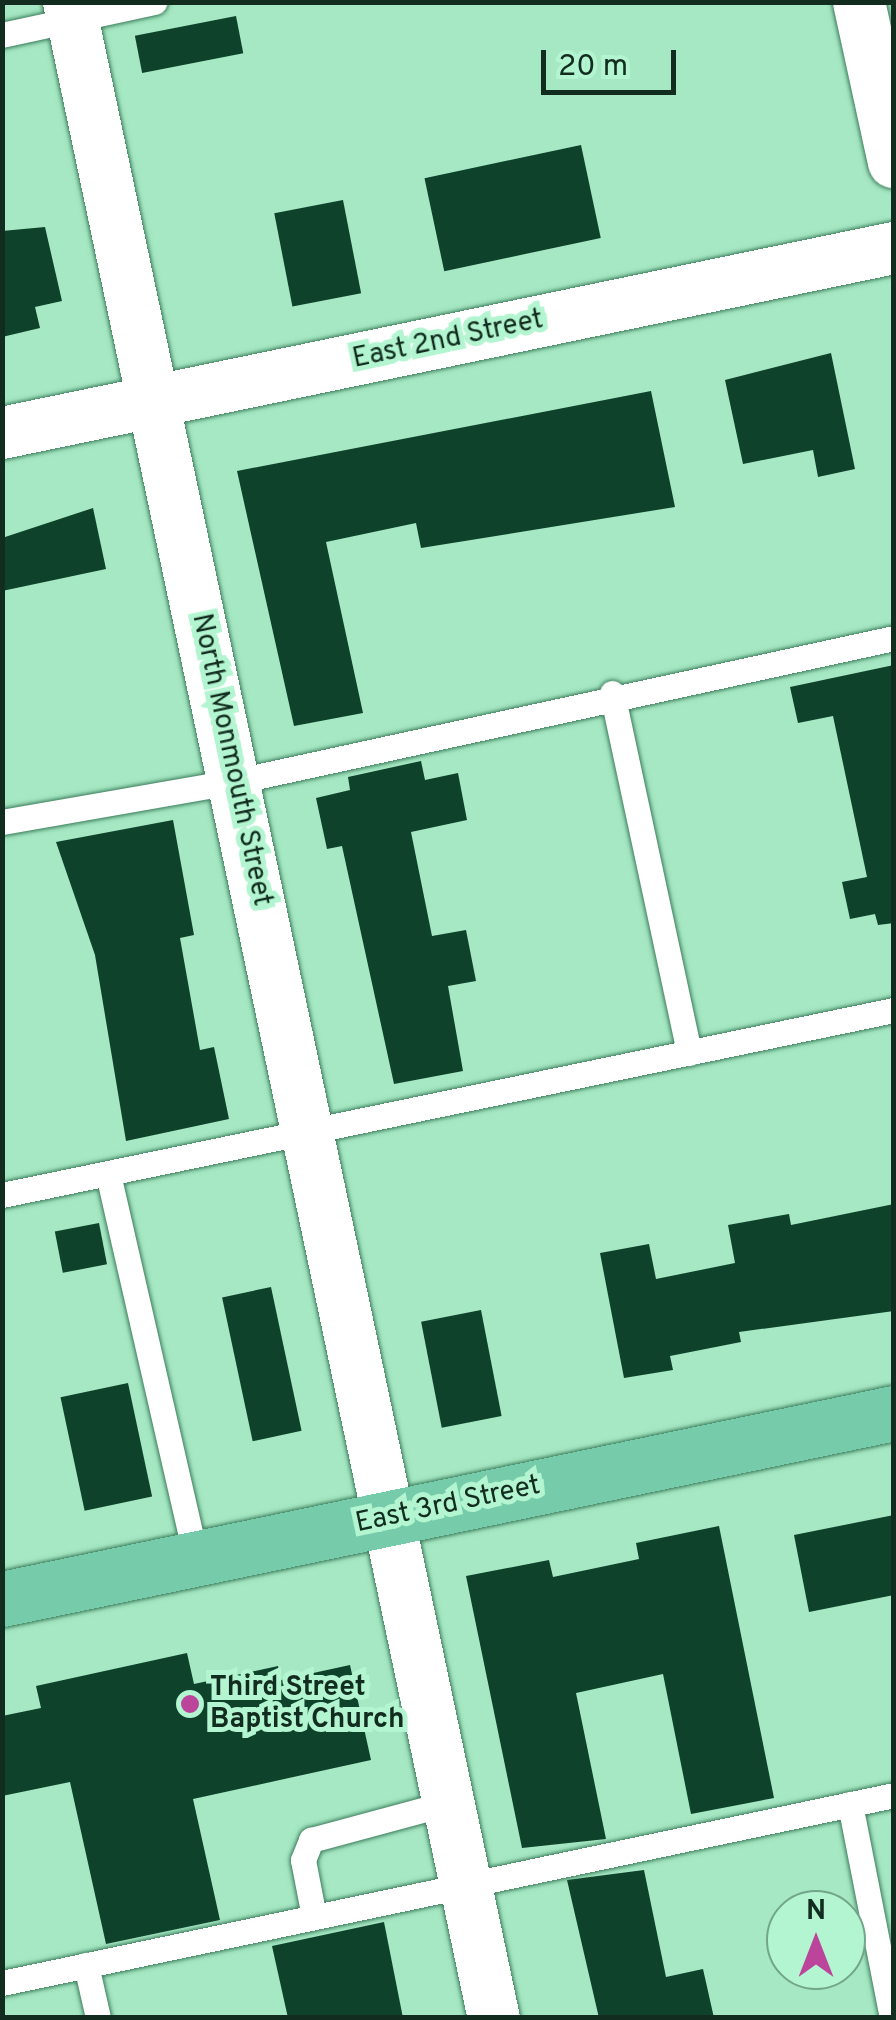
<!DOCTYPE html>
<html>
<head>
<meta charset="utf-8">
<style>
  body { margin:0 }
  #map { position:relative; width:896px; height:2020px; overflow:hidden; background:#a5e8c3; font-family:Overpass,sans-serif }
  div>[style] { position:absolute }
  .building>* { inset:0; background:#0e422b; transform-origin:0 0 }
  .roads { filter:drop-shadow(0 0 2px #3c7c5c) drop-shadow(0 0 2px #3c7c5c) }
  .service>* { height:25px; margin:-12.5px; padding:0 12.5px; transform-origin:12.5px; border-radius:12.5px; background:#fff }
  .minor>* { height:52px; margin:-26px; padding:0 26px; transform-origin:26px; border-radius:26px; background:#fff }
  .primary>* { height:55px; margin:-27.5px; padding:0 27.5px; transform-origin:27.5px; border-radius:27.5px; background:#76ccaa }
  .dots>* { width:28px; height:28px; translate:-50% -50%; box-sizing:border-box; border:5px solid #b2f5d0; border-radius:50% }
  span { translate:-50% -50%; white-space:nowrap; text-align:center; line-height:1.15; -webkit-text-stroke:10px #b2f5d0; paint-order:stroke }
  .street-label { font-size:28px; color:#122d1f }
  .poi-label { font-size:28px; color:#122d1f; font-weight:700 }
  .left { translate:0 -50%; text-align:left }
  .frame { position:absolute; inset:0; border:5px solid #122d1f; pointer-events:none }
  .north { position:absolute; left:766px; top:1890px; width:100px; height:100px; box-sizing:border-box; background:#b2f5d0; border:2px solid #72a589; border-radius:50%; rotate:0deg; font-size:28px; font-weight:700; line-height:40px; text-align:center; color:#122d1f }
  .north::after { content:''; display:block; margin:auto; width:35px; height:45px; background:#bc459c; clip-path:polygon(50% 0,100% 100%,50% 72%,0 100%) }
  .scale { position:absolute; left:541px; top:50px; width:135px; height:45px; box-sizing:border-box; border:5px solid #122d1f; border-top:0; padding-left:12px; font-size:30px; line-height:35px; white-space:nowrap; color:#122d1f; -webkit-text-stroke:8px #b2f5d0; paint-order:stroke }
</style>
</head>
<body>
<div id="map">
  <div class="building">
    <i style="left:236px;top:16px;width:38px;height:103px;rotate:79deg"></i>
    <i style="left:581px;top:145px;width:95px;height:160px;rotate:78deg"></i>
    <i style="left:343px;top:200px;width:95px;height:70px;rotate:79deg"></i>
    <i style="clip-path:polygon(45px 227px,62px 301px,35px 307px,40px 328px,2px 337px,2px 231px)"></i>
    <i style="clip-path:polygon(831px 353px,855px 469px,818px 477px,813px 450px,743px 464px,725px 380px)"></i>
    <i style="clip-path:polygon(651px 391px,675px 507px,421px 548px,416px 523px,326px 542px,363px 713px,294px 726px,237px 471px)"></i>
    <i style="clip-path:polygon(93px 508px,106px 569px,2px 591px,2px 538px)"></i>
    <i style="clip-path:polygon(894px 665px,894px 923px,878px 925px,875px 914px,850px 919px,842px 882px,867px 877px,833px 716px,798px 723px,790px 687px)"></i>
    <i style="clip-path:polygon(421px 761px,425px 780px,458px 773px,467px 820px,411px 832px,432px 936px,466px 930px,476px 981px,448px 986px,463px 1071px,394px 1084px,342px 846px,327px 849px,316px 798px,350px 790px,348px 777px)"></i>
    <i style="clip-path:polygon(173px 820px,194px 935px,180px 938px,200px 1050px,214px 1047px,229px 1119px,126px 1141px,95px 955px,56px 842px)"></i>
    <i style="clip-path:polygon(894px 1204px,894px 1311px,739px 1332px,741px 1342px,670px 1356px,673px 1370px,624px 1378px,600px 1253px,649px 1244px,656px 1279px,735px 1263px,728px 1225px,789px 1214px,791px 1225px)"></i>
    <i style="left:99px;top:1223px;width:42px;height:45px;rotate:79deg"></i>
    <i style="left:271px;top:1287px;width:147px;height:50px;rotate:78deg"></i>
    <i style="left:481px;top:1310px;width:108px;height:61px;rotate:79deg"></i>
    <i style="left:128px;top:1383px;width:116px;height:69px;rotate:78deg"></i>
    <i style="clip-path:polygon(894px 1515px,894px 1595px,809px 1612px,794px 1535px)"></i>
    <i style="clip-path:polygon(719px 1526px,774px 1798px,691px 1814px,663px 1674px,576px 1693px,606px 1839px,522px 1848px,466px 1576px,549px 1560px,553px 1577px,639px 1559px,636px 1543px)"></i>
    <i style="clip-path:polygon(187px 1653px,194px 1684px,278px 1666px,281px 1680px,350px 1665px,371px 1760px,193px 1799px,220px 1920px,106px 1944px,70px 1782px,2px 1796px,2px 1716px,41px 1708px,36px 1686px)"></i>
    <i style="clip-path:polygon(644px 1870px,666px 1977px,703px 1969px,714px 2018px,599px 2018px,567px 1880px)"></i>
    <i style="clip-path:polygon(384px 1922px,403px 2018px,288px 2018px,272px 1946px)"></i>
  </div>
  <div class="roads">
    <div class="service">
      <i style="left:2px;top:35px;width:156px;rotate:-12.2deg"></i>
      <i style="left:612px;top:693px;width:368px;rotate:77.9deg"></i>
      <i style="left:2px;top:822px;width:239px;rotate:-9.9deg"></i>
      <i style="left:237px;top:781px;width:672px;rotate:-12.28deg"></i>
      <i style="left:108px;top:1174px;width:394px;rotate:77.1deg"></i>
      <i style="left:2px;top:1195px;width:911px;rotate:-11.72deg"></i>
      <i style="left:850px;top:1804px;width:218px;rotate:78.9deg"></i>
      <i style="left:314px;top:1917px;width:58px;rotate:-100.9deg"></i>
      <i style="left:303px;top:1860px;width:22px;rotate:-68deg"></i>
      <i style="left:311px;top:1840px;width:142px;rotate:-15.1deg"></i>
      <i style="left:86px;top:1965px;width:54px;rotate:77.2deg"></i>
      <i style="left:2px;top:1983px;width:912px;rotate:-11.9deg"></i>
    </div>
    <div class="minor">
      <i style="left:69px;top:2px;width:2060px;rotate:78.1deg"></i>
      <i style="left:859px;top:2px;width:164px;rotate:77.7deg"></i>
      <i style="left:2px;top:433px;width:911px;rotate:-11.72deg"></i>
    </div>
    <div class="primary">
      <i style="left:2px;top:1599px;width:911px;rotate:-11.78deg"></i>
    </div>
  </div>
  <div class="dots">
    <i style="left:190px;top:1704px;background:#bc459c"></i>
  </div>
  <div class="street-label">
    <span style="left:448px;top:340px;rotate:-12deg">East 2nd Street</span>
    <span style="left:231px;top:760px;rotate:78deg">North Monmouth Street</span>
    <span style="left:448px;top:1505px;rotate:-12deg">East 3rd Street</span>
  </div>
  <div class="poi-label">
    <span class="left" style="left:210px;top:1704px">Third Street<br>Baptist Church</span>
  </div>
  <div class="frame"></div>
  <div class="north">N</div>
  <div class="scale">20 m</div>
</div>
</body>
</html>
